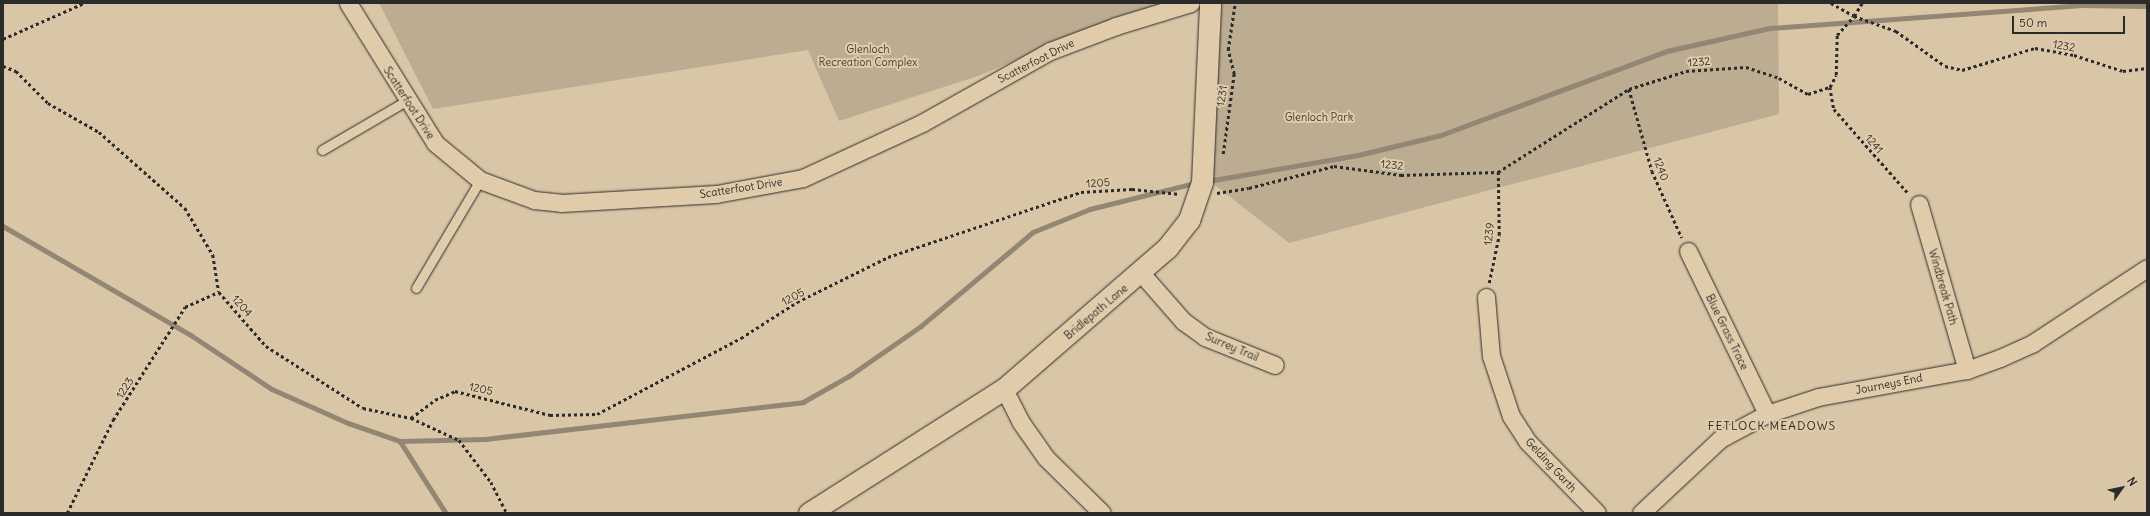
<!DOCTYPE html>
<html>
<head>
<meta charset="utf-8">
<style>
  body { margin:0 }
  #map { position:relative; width:2150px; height:516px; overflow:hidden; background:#d9c6a6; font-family:Delius,sans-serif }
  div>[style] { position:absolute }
  .green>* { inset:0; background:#bcac92 }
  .stream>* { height:4.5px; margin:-2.25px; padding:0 2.25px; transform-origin:2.25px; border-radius:2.25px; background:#928674 }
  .path>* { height:2.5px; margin-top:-1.25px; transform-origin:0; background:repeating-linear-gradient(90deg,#2b2b2b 0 3px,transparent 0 6px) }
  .roads { filter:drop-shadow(0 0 1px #2b2b2b) drop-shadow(0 0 1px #2b2b2b) }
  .service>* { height:9px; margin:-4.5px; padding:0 4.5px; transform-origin:4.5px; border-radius:4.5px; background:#e0ccab }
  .minor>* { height:17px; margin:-8.5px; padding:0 8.5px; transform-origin:8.5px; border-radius:8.5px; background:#e0ccab }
  .tertiary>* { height:21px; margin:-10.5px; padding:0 10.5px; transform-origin:10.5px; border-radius:10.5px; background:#e0ccab }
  span { translate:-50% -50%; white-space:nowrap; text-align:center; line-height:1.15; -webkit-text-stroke:4px #e0ccab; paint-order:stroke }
  .street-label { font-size:11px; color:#2b2b2b }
  .park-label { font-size:11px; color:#413e3a }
  .neighbourhood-label { font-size:12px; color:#2b2b2b; letter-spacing:1px }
  .frame { position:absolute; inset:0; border:4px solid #2b2b2b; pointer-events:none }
  .north { position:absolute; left:2102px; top:468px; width:40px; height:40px; -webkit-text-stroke:3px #e0ccab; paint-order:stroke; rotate:57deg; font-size:11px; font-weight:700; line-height:16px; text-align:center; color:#2b2b2b }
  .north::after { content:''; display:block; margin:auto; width:14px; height:18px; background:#2b2b2b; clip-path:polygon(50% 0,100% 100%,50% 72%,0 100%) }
  .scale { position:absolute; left:2012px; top:16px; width:113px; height:18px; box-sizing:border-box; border:2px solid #2b2b2b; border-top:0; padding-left:5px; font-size:12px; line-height:14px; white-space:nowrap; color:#2b2b2b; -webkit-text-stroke:3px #e0ccab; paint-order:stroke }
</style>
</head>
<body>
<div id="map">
  <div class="green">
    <i style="clip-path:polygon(379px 3px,1172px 3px,1107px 23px,978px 76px,839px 121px,808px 50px,433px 109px)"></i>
    <i style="clip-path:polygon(1209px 3px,1778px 3px,1779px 114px,1289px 243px,1201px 174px)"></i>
  </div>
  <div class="stream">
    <i style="left:1208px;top:181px;width:152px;rotate:-9.8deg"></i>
    <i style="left:1358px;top:155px;width:85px;rotate:-13.5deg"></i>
    <i style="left:1441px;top:135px;width:241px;rotate:-20.4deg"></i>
    <i style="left:1667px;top:51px;width:106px;rotate:-12.6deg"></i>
    <i style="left:1770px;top:28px;width:312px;rotate:-4.2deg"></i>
    <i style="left:2081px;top:5px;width:66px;rotate:0.9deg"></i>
    <i style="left:3px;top:226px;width:217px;rotate:30.1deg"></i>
    <i style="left:191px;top:335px;width:97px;rotate:33.7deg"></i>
    <i style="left:272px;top:389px;width:83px;rotate:24.1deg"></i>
    <i style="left:348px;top:423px;width:55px;rotate:19.1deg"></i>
    <i style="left:400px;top:441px;width:85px;rotate:-1.3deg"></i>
    <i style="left:485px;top:439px;width:320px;rotate:-6.6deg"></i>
    <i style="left:803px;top:402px;width:53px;rotate:-29.5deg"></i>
    <i style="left:849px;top:376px;width:88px;rotate:-34.8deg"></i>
    <i style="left:921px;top:326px;width:146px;rotate:-40deg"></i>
    <i style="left:1033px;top:232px;width:61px;rotate:-22deg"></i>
    <i style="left:1090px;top:209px;width:108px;rotate:-13.9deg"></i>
    <i style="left:400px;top:441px;width:85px;rotate:57.4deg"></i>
  </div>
  <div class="path">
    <i style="left:1831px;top:3px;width:26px;rotate:29deg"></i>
    <i style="left:1854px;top:16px;width:15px;rotate:-58deg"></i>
    <i style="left:3px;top:39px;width:89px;rotate:-24deg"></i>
    <i style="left:3px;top:66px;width:14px;rotate:21deg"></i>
    <i style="left:16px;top:71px;width:45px;rotate:45deg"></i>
    <i style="left:48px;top:103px;width:59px;rotate:29.6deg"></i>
    <i style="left:99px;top:132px;width:115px;rotate:41.5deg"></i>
    <i style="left:185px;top:208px;width:55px;rotate:59.2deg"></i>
    <i style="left:213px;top:255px;width:37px;rotate:81deg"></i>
    <i style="left:219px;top:292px;width:72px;rotate:49deg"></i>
    <i style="left:266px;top:346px;width:115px;rotate:32.6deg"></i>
    <i style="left:363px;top:408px;width:49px;rotate:11.8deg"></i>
    <i style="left:411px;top:418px;width:53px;rotate:24.6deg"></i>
    <i style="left:459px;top:440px;width:53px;rotate:52.7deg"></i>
    <i style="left:491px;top:482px;width:35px;rotate:63deg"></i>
    <i style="left:1830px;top:87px;width:22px;rotate:80deg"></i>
    <i style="left:1834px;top:109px;width:113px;rotate:48.6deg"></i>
    <i style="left:1629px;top:89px;width:85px;rotate:74.3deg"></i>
    <i style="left:1652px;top:171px;width:73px;rotate:65.9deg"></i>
    <i style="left:1223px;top:154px;width:81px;rotate:-82.2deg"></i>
    <i style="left:1234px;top:74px;width:25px;rotate:-104deg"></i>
    <i style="left:1228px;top:50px;width:48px;rotate:-81.5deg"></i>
    <i style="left:1217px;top:193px;width:32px;rotate:-9deg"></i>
    <i style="left:1249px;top:188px;width:88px;rotate:-14.5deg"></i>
    <i style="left:1334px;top:166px;width:68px;rotate:7.7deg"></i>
    <i style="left:1401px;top:175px;width:97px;rotate:-1.8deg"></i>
    <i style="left:1498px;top:172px;width:155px;rotate:-32.4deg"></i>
    <i style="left:1629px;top:89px;width:60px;rotate:-17.5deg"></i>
    <i style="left:1686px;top:71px;width:60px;rotate:-3.8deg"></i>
    <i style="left:1746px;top:67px;width:35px;rotate:18deg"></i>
    <i style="left:1779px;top:78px;width:33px;rotate:29deg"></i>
    <i style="left:1808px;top:94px;width:23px;rotate:-18deg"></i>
    <i style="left:1830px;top:87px;width:13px;rotate:-63deg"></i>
    <i style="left:1836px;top:75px;width:40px;rotate:-88.6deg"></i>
    <i style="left:1837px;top:35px;width:25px;rotate:-48deg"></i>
    <i style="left:1854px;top:16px;width:45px;rotate:19.7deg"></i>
    <i style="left:1896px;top:31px;width:60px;rotate:35.5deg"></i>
    <i style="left:1945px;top:66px;width:17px;rotate:13deg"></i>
    <i style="left:1962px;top:70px;width:76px;rotate:-16.8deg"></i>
    <i style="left:2035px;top:48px;width:40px;rotate:10deg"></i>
    <i style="left:2074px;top:55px;width:52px;rotate:18.1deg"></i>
    <i style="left:2123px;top:71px;width:24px;rotate:-7deg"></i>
    <i style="left:1489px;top:283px;width:49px;rotate:-78.2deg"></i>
    <i style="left:1499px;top:235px;width:63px;rotate:-90.9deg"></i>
    <i style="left:411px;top:418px;width:30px;rotate:-37deg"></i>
    <i style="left:435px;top:400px;width:22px;rotate:-24deg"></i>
    <i style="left:455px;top:391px;width:98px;rotate:14.2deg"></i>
    <i style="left:550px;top:415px;width:47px;rotate:-1.2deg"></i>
    <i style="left:597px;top:414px;width:163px;rotate:-27.8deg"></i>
    <i style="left:741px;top:338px;width:67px;rotate:-32.7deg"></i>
    <i style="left:797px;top:302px;width:102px;rotate:-26.3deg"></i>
    <i style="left:888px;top:257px;width:204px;rotate:-18.6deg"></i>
    <i style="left:1081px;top:192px;width:51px;rotate:-3.4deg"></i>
    <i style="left:1132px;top:189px;width:48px;rotate:5.9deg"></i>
    <i style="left:67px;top:513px;width:104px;rotate:-63.7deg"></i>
    <i style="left:113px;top:420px;width:134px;rotate:-57.5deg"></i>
    <i style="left:185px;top:307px;width:37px;rotate:-24deg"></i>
  </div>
  <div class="roads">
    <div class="service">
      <i style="left:322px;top:150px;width:97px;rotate:-30.3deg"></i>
      <i style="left:416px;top:288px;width:126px;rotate:-59.3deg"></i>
    </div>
    <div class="minor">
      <i style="left:348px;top:3px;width:165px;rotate:58.1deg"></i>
      <i style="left:435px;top:143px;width:58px;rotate:39.4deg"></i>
      <i style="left:480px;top:180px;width:58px;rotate:20.3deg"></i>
      <i style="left:534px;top:200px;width:27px;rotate:6deg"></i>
      <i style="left:561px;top:203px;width:155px;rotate:-3.3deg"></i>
      <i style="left:716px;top:194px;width:88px;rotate:-10.4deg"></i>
      <i style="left:803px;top:178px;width:131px;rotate:-24.8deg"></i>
      <i style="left:922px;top:123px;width:147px;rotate:-29.4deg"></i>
      <i style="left:1050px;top:51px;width:71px;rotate:-20.7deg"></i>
      <i style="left:1116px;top:26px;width:78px;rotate:-17deg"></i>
      <i style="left:1919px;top:204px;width:173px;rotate:73.9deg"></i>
      <i style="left:1688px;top:251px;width:181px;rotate:64.1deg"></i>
      <i style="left:1141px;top:273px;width:64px;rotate:48.8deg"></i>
      <i style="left:1183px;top:321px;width:27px;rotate:36deg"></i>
      <i style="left:1205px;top:337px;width:75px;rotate:21.8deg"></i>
      <i style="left:1486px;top:297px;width:59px;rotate:85.2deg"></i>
      <i style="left:1491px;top:356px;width:63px;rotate:71.6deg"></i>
      <i style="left:1511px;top:416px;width:30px;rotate:57deg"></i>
      <i style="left:1527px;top:441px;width:100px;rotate:45.8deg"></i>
      <i style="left:1004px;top:389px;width:36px;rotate:63deg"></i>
      <i style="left:1020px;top:421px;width:45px;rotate:54.9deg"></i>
      <i style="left:1046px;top:458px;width:78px;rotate:44.5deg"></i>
      <i style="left:1641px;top:513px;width:108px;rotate:-43.1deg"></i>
      <i style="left:1720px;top:439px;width:53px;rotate:-28deg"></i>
      <i style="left:1767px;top:414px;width:54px;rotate:-18.4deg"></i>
      <i style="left:1818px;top:397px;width:151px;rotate:-10.3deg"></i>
      <i style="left:1967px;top:370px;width:35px;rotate:-20deg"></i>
      <i style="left:2000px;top:358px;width:36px;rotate:-24deg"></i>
      <i style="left:2033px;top:343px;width:136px;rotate:-33.3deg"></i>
    </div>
    <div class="tertiary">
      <i style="left:809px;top:513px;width:231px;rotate:-32.5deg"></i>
      <i style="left:1004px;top:389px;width:216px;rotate:-40.9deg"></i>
      <i style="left:1167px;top:248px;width:36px;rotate:-52deg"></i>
      <i style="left:1189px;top:220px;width:40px;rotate:-71.1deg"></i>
      <i style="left:1202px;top:182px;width:179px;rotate:-87.4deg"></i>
    </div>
  </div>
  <div class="street-label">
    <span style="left:2064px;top:46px;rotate:11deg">1232</span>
    <span style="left:1036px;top:61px;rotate:-27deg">Scatterfoot Drive</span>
    <span style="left:1699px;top:62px;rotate:-5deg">1232</span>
    <span style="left:1222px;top:96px;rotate:-81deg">1231</span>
    <span style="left:409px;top:103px;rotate:57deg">Scatterfoot Drive</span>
    <span style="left:1874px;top:144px;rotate:49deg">1241</span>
    <span style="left:1392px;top:165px;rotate:6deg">1232</span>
    <span style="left:1661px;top:169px;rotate:70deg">1240</span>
    <span style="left:1098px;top:183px;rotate:-4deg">1205</span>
    <span style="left:741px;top:188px;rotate:-9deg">Scatterfoot Drive</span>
    <span style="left:1489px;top:234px;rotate:-84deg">1239</span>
    <span style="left:1943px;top:287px;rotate:74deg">Windbreak Path</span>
    <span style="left:793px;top:297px;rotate:-29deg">1205</span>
    <span style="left:242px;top:306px;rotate:49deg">1204</span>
    <span style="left:1096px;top:312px;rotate:-40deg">Bridlepath Lane</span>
    <span style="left:1727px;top:332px;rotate:64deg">Blue Grass Trace</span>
    <span style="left:1232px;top:347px;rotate:23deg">Surrey Trail</span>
    <span style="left:1889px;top:384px;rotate:-11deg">Journeys End</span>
    <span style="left:125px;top:388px;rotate:-57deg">1223</span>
    <span style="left:481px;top:389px;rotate:12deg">1205</span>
    <span style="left:1551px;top:465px;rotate:47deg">Gelding Garth</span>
  </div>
  <div class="park-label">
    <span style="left:868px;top:56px">Glenloch<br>Recreation Complex</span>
    <span style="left:1319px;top:117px">Glenloch Park</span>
  </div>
  <div class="neighbourhood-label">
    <span style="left:1772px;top:426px">FETLOCK MEADOWS</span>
  </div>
  <div class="frame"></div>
  <div class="north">N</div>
  <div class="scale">50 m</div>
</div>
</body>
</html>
